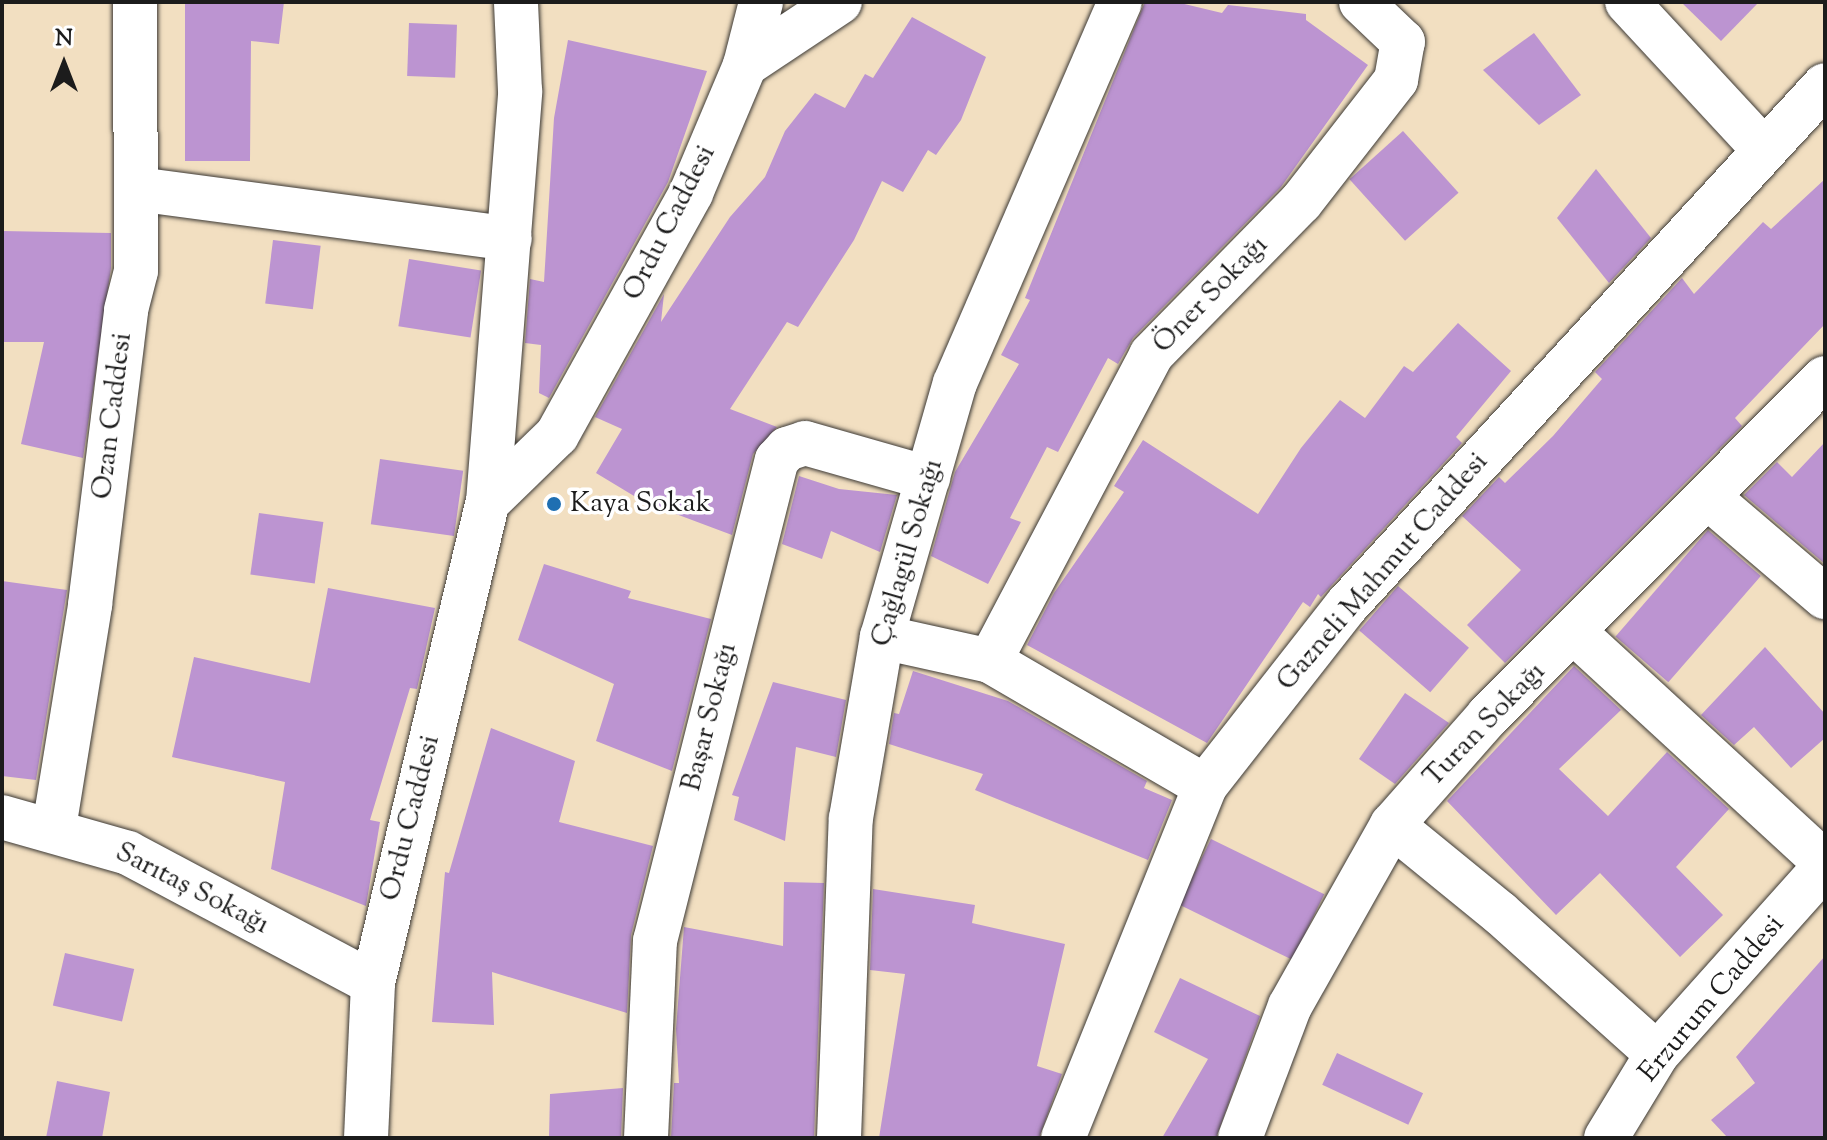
<!DOCTYPE html>
<html>
<head>
<meta charset="utf-8">
<style>
  body { margin:0 }
  #map { position:relative; width:1827px; height:1140px; overflow:hidden; background:#f2dfc1; font-family:"Sorts Mill Goudy",serif }
  div>[style] { position:absolute }
  .building>* { inset:0; background:#bc94d1; transform-origin:0 0 }
  .roads { filter:drop-shadow(0 0 2px #3c3935) drop-shadow(0 0 2px #3c3935) }
  .minor>* { height:44px; margin:-22px; padding:0 22px; transform-origin:22px; border-radius:22px; background:#fff }
  .dots>* { width:22px; height:22px; translate:-50% -50%; box-sizing:border-box; border:4px solid #fff; border-radius:50% }
  span { translate:-50% -50%; white-space:nowrap; text-align:center; line-height:1.15; -webkit-text-stroke:7px #fff; paint-order:stroke }
  .street-label { font-size:28px; color:#1c1c1c }
  .poi-label { font-size:28px; color:#1c1c1c }
  .left { translate:0 -50%; text-align:left }
  .frame { position:absolute; inset:0; border:4px solid #1c1c1c; pointer-events:none }
  .north { position:absolute; left:24px; top:24px; width:80px; height:80px; -webkit-text-stroke:6px #fff; paint-order:stroke; rotate:0deg; font-size:22px; font-weight:700; line-height:32px; text-align:center; color:#1c1c1c }
  .north::after { content:''; display:block; margin:auto; width:28px; height:36px; background:#1c1c1c; clip-path:polygon(50% 0,100% 100%,50% 72%,0 100%) }
</style>
</head>
<body>
<div id="map">
  <div class="building">
    <i style="clip-path:polygon(185px 2px,284px 2px,279px 44px,251px 41px,250px 161px,185px 161px)"></i>
    <i style="clip-path:polygon(1145px 2px,1176px 2px,1222px 13px,1228px 5px,1306px 14px,1306px 20px,1368px 65px,1281px 187px,1133px 338px,1118px 364px,1108px 358px,1058px 452px,1047px 447px,1010px 518px,1021px 522px,988px 584px,931px 556px,955px 472px,1019px 364px,1001px 355px,1030px 300px,1025px 298px)"></i>
    <i style="clip-path:polygon(1681px 2px,1759px 2px,1721px 41px)"></i>
    <i style="clip-path:polygon(912px 17px,986px 57px,961px 120px,936px 155px,928px 150px,903px 192px,882px 181px,854px 240px,798px 327px,787px 322px,730px 409px,777px 427px,753px 454px,732px 535px,644px 502px,596px 473px,622px 429px,595px 417px,664px 294px,661px 322px,730px 217px,765px 177px,785px 131px,815px 93px,845px 108px,865px 74px,873px 78px)"></i>
    <i style="left:409px;top:23px;width:48px;height:53px;rotate:2deg"></i>
    <i style="clip-path:polygon(1534px 33px,1581px 95px,1539px 125px,1483px 70px)"></i>
    <i style="clip-path:polygon(568px 40px,707px 71px,668px 182px,549px 398px,539px 393px,541px 345px,525px 343px,530px 279px,544px 282px,554px 118px)"></i>
    <i style="left:1403px;top:131px;width:83px;height:72px;rotate:48deg"></i>
    <i style="clip-path:polygon(1596px 169px,1651px 238px,1609px 283px,1557px 218px)"></i>
    <i style="clip-path:polygon(1825px 179px,1825px 324px,1735px 418px,1742px 426px,1505px 663px,1467px 625px,1521px 570px,1462px 516px,1499px 477px,1505px 483px,1553px 436px,1602px 379px,1595px 372px,1682px 278px,1694px 294px,1763px 222px,1771px 229px)"></i>
    <i style="clip-path:polygon(2px 231px,111px 233px,111px 268px,83px 458px,21px 444px,44px 342px,2px 342px)"></i>
    <i style="left:273px;top:240px;width:48px;height:64px;rotate:7deg"></i>
    <i style="left:409px;top:259px;width:73px;height:68px;rotate:9deg"></i>
    <i style="clip-path:polygon(1458px 323px,1511px 371px,1456px 437px,1462px 443px,1321px 597px,1318px 594px,1310px 607px,1303px 602px,1207px 743px,1027px 645px,1054px 593px,1124px 492px,1114px 486px,1143px 440px,1258px 514px,1301px 448px,1340px 400px,1365px 418px,1404px 366px,1413px 372px)"></i>
    <i style="clip-path:polygon(1825px 442px,1825px 564px,1744px 495px,1777px 462px,1792px 477px)"></i>
    <i style="left:380px;top:459px;width:84px;height:66px;rotate:8deg"></i>
    <i style="clip-path:polygon(799px 476px,839px 489px,897px 495px,880px 552px,831px 531px,822px 559px,782px 544px)"></i>
    <i style="left:259px;top:513px;width:65px;height:62px;rotate:8deg"></i>
    <i style="left:1708px;top:530px;width:70px;height:141px;rotate:41deg"></i>
    <i style="clip-path:polygon(544px 564px,631px 591px,628px 598px,711px 619px,672px 771px,596px 741px,614px 684px,518px 640px)"></i>
    <i style="clip-path:polygon(2px 581px,67px 590px,36px 780px,2px 776px)"></i>
    <i style="left:1398px;top:586px;width:94px;height:59px;rotate:41deg"></i>
    <i style="clip-path:polygon(328px 588px,435px 608px,417px 689px,410px 688px,370px 820px,380px 822px,366px 906px,271px 869px,285px 782px,172px 757px,194px 657px,310px 683px)"></i>
    <i style="clip-path:polygon(1765px 647px,1825px 714px,1825px 738px,1791px 768px,1754px 727px,1734px 745px,1701px 715px)"></i>
    <i style="clip-path:polygon(1574px 666px,1621px 710px,1559px 769px,1608px 816px,1667px 752px,1729px 809px,1676px 867px,1723px 915px,1680px 957px,1600px 873px,1556px 915px,1447px 801px)"></i>
    <i style="clip-path:polygon(913px 671px,1008px 701px,1147px 781px,1144px 788px,1172px 800px,1148px 860px,975px 790px,983px 774px,889px 744px,894px 713px,899px 714px)"></i>
    <i style="clip-path:polygon(773px 682px,846px 700px,836px 757px,796px 747px,785px 841px,734px 820px,739px 797px,732px 795px)"></i>
    <i style="clip-path:polygon(1405px 693px,1449px 723px,1395px 784px,1359px 759px)"></i>
    <i style="clip-path:polygon(491px 728px,575px 761px,559px 822px,653px 846px,631px 935px,627px 1013px,492px 972px,494px 1025px,432px 1022px,445px 872px,449px 873px)"></i>
    <i style="left:1211px;top:839px;width:126px;height:73px;rotate:26deg"></i>
    <i style="clip-path:polygon(784px 882px,824px 883px,814px 1138px,671px 1138px,674px 1083px,679px 1083px,676px 1029px,684px 927px,783px 946px)"></i>
    <i style="clip-path:polygon(873px 889px,975px 905px,972px 923px,1065px 944px,1037px 1066px,1062px 1074px,1039px 1138px,879px 1138px,905px 974px,870px 970px)"></i>
    <i style="left:65px;top:953px;width:71px;height:54px;rotate:13deg"></i>
    <i style="clip-path:polygon(1825px 956px,1825px 1138px,1728px 1138px,1711px 1120px,1755px 1083px,1736px 1057px)"></i>
    <i style="clip-path:polygon(1180px 978px,1260px 1016px,1216px 1138px,1162px 1138px,1208px 1059px,1154px 1032px)"></i>
    <i style="left:1337px;top:1053px;width:95px;height:35px;rotate:25deg"></i>
    <i style="clip-path:polygon(57px 1081px,110px 1092px,102px 1138px,46px 1138px)"></i>
    <i style="clip-path:polygon(623px 1088px,621px 1138px,549px 1138px,550px 1094px)"></i>
  </div>
  <div class="roads">
    <div class="minor">
      <i style="left:1627px;top:2px;width:199px;rotate:47.2deg"></i>
      <i style="left:745px;top:65px;width:65px;rotate:-75.7deg"></i>
      <i style="left:137px;top:189px;width:376px;rotate:7.6deg"></i>
      <i style="left:1709px;top:498px;width:153px;rotate:40.5deg"></i>
      <i style="left:488px;top:502px;width:96px;rotate:-44.2deg"></i>
      <i style="left:557px;top:435px;width:277px;rotate:-61deg"></i>
      <i style="left:691px;top:193px;width:139px;rotate:-67.1deg"></i>
      <i style="left:745px;top:65px;width:114px;rotate:-33.6deg"></i>
      <i style="left:1575px;top:633px;width:340px;rotate:42.6deg"></i>
      <i style="left:882px;top:637px;width:111px;rotate:12.5deg"></i>
      <i style="left:990px;top:661px;width:249px;rotate:30.2deg"></i>
      <i style="left:990px;top:661px;width:346px;rotate:-62.2deg"></i>
      <i style="left:1151px;top:355px;width:214px;rotate:-45.6deg"></i>
      <i style="left:1301px;top:202px;width:155px;rotate:-52.1deg"></i>
      <i style="left:1396px;top:80px;width:39px;rotate:-80deg"></i>
      <i style="left:1403px;top:42px;width:58px;rotate:-136.4deg"></i>
      <i style="left:2px;top:817px;width:131px;rotate:15.9deg"></i>
      <i style="left:128px;top:853px;width:277px;rotate:28deg"></i>
      <i style="left:1392px;top:825px;width:139px;rotate:39.2deg"></i>
      <i style="left:1500px;top:913px;width:211px;rotate:41.9deg"></i>
      <i style="left:54px;top:828px;width:226px;rotate:-80.8deg"></i>
      <i style="left:90px;top:605px;width:297px;rotate:-83deg"></i>
      <i style="left:126px;top:310px;width:40px;rotate:-75.6deg"></i>
      <i style="left:136px;top:271px;width:269px;rotate:-90.2deg"></i>
      <i style="left:366px;top:1138px;width:155px;rotate:-87.4deg"></i>
      <i style="left:373px;top:983px;width:495px;rotate:-76.6deg"></i>
      <i style="left:488px;top:502px;width:412px;rotate:-85.5deg"></i>
      <i style="left:520px;top:91px;width:89px;rotate:-92.6deg"></i>
      <i style="left:646px;top:1138px;width:197px;rotate:-87.4deg"></i>
      <i style="left:655px;top:941px;width:496px;rotate:-75.8deg"></i>
      <i style="left:777px;top:460px;width:15px;rotate:-48deg"></i>
      <i style="left:787px;top:449px;width:19px;rotate:-18deg"></i>
      <i style="left:805px;top:443px;width:128px;rotate:15.9deg"></i>
      <i style="left:839px;top:1138px;width:320px;rotate:-87.9deg"></i>
      <i style="left:851px;top:818px;width:184px;rotate:-80.3deg"></i>
      <i style="left:882px;top:637px;width:264px;rotate:-74deg"></i>
      <i style="left:955px;top:383px;width:415px;rotate:-66.6deg"></i>
      <i style="left:1063px;top:1138px;width:380px;rotate:-68deg"></i>
      <i style="left:1205px;top:786px;width:230px;rotate:-51.9deg"></i>
      <i style="left:1347px;top:605px;width:706px;rotate:-47.41deg"></i>
      <i style="left:1240px;top:1138px;width:141px;rotate:-69.3deg"></i>
      <i style="left:1290px;top:1006px;width:208px;rotate:-60.6deg"></i>
      <i style="left:1392px;top:825px;width:145px;rotate:-48.6deg"></i>
      <i style="left:1488px;top:716px;width:477px;rotate:-45.1deg"></i>
      <i style="left:1606px;top:1138px;width:98px;rotate:-58.7deg"></i>
      <i style="left:1657px;top:1054px;width:252px;rotate:-48.2deg"></i>
    </div>
  </div>
  <div class="dots">
    <i style="left:554px;top:504px;background:#1f6fb2"></i>
  </div>
  <div class="street-label">
    <span style="left:670px;top:223px;rotate:-63deg">Ordu Caddesi</span>
    <span style="left:1211px;top:295px;rotate:-46deg">Öner Sokağı</span>
    <span style="left:113px;top:416px;rotate:-83deg">Ozan Caddesi</span>
    <span style="left:908px;top:553px;rotate:-74deg">Çağlagül Sokağı</span>
    <span style="left:1383px;top:572px;rotate:-49deg">Gazneli Mahmut Caddesi</span>
    <span style="left:710px;top:717px;rotate:-76deg">Başar Sokağı</span>
    <span style="left:1485px;top:725px;rotate:-46deg">Turan Sokağı</span>
    <span style="left:411px;top:818px;rotate:-76deg">Ordu Caddesi</span>
    <span style="left:192px;top:889px;rotate:27deg">Sarıtaş Sokağı</span>
    <span style="left:1712px;top:999px;rotate:-50deg">Erzurum Caddesi</span>
  </div>
  <div class="poi-label">
    <span class="left" style="left:570px;top:504px">Kaya Sokak</span>
  </div>
  <div class="frame"></div>
  <div class="north">N</div>
</div>
</body>
</html>
